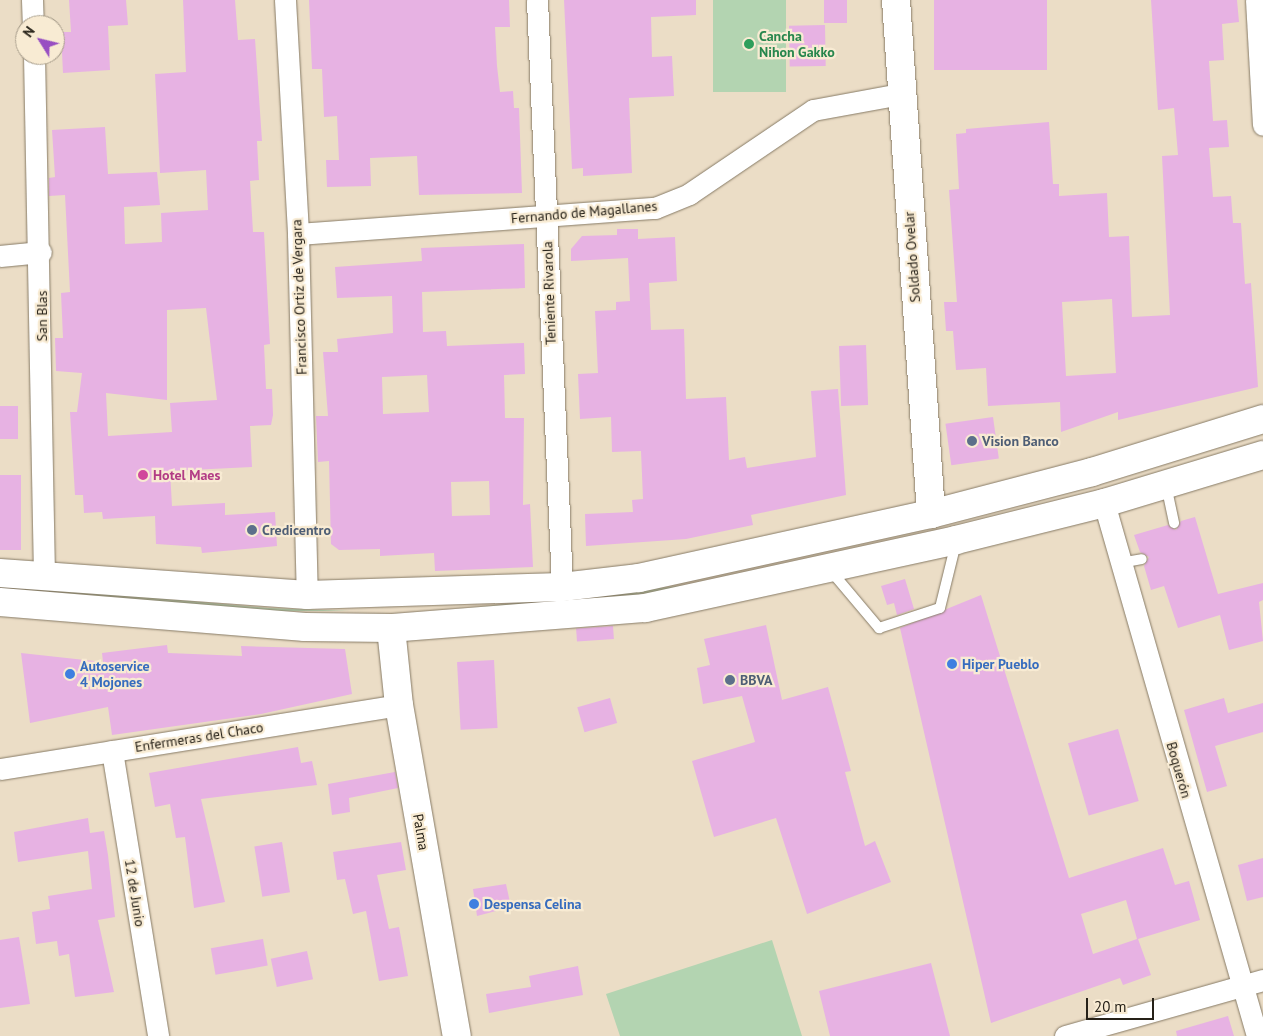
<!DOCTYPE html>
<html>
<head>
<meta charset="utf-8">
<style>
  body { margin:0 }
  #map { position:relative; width:1263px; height:1036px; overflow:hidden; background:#ebddc6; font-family:"PT Sans",sans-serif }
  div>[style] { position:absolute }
  .green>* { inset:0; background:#b3d4b1; transform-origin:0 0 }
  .building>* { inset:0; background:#e7b2e3; transform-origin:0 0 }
  .roads { filter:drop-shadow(0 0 1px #877b66) drop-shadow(0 0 1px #877b66) }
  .lane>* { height:10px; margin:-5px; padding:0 5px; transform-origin:5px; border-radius:5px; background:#fff }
  .street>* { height:21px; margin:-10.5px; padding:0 10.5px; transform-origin:10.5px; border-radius:10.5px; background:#fff }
  .secondary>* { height:28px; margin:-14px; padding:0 14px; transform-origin:14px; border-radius:14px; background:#fff }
  .highway>* { height:28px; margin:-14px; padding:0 14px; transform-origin:14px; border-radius:14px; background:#fff }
  .dots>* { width:14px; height:14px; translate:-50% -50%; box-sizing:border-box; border:2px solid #f8ebd3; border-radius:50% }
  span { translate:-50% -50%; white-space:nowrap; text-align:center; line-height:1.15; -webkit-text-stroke:4.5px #f8ebd3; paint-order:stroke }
  .leisure-label { font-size:14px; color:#27864d; font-weight:700 }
  .left { translate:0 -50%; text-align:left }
  .street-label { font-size:14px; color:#262118 }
  .service-label { font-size:14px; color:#4e5e75; font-weight:700 }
  .hotel-label { font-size:14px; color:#b23c85; font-weight:700 }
  .shop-label { font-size:14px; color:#366cbe; font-weight:700 }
  .north { position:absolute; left:15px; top:15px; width:50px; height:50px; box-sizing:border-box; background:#f8ebd3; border:1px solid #a49a88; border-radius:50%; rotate:306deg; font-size:14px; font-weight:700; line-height:20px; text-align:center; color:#262118 }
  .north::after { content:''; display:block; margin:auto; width:18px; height:22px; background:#984fc2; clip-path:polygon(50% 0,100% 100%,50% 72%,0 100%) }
  .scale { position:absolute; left:1086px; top:998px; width:68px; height:22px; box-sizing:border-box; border:2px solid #262118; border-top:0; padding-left:6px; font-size:15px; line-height:18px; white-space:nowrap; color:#262118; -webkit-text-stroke:4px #f8ebd3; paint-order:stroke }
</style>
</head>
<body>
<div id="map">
  <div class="green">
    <i style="left:713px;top:0;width:73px;height:92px"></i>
    <i style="clip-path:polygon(900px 539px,688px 588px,571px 603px,432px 612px,688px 585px)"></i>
    <i style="clip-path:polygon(0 584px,268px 608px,350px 611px,268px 611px,0 588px)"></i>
    <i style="clip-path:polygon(772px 940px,802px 1036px,620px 1036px,606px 994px)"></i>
  </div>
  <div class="building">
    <i style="clip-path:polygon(69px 0,126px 0,128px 25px,108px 26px,110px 70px,63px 73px,61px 32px,71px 32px)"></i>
    <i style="clip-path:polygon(evenodd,183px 0,235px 0,238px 40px,255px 39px,262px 141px,257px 141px,259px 180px,250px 181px,253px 232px,264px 232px,270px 344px,264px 345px,266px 389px,272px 389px,273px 415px,271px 425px,250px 426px,252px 467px,170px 471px,172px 506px,225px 503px,225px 515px,275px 512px,277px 546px,202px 553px,201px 547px,156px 544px,155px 516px,103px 519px,102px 512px,84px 513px,83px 495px,75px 495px,70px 412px,77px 412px,82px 373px,56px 371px,55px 338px,63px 338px,61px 293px,70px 292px,65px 195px,49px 196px,49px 178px,55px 177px,52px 130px,105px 127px,108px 174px,157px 172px,160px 205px,124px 207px,125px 244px,162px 242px,161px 213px,208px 210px,206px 170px,160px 173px,155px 74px,186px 72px,183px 0,206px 308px,217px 400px,170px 403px,172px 432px,108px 436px,106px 393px,167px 400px,167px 310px,206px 308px)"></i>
    <i style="clip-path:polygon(309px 0,509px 0,510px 27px,495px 27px,497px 66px,500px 92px,513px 91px,514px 108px,519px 108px,522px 193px,419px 195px,417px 156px,370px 158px,371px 186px,327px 187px,326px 160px,339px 160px,337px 116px,324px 117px,322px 69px,312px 69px)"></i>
    <i style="clip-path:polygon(564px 0,696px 0,696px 15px,651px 17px,652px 57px,672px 56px,674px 96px,629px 98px,632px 173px,583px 176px,583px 168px,572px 169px)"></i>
    <i style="left:824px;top:0;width:23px;height:23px"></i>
    <i style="left:934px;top:0;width:113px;height:70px"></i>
    <i style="clip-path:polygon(evenodd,1151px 0,1237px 0,1239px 22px,1222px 24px,1224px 60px,1209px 61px,1213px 121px,1227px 120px,1229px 147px,1209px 148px,1213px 197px,1231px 196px,1233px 223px,1241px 223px,1245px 284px,1251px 283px,1258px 387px,1118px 420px,1118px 412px,1061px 432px,1060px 402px,988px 406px,986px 368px,956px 370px,953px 331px,946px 331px,944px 302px,957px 302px,949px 190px,959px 189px,956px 134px,966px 133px,966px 129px,1049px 122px,1053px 184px,1059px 184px,1059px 196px,1107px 193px,1109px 237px,1129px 236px,1132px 317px,1170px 315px,1162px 156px,1178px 155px,1174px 108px,1158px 110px,1151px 0,1112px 299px,1116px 373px,1066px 376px,1062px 302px,1112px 299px)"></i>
    <i style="left:825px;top:25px;width:41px;height:36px;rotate:89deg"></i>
    <i style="clip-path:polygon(617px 229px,638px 229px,638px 239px,675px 237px,677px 281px,649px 283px,651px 330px,684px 329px,686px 399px,726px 397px,729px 460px,745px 457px,747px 468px,816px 457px,811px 391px,838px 389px,846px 495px,751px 515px,753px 525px,686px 539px,586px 546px,585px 514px,633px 512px,632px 500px,643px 499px,641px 451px,612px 452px,611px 417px,580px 419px,578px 374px,598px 373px,595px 311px,616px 310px,616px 302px,630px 301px,628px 258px,571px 261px,571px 249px,582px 236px,617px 235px)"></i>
    <i style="clip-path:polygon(evenodd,524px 244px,525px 288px,422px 292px,423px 332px,446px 331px,447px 346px,524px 343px,525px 374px,504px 375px,505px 418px,524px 418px,523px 505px,530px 504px,533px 567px,435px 571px,434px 553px,380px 556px,380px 549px,339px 550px,331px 544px,329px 461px,318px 462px,316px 416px,328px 416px,323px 352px,338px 352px,337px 339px,393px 333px,392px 296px,337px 298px,335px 267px,422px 261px,421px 248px,524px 244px,427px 375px,429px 412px,383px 414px,382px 377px,427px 375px,524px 244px,489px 481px,490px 515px,452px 516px,451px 482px,489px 481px)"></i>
    <i style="left:866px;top:345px;width:60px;height:27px;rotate:88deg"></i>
    <i style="left:0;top:406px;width:18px;height:33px"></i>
    <i style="left:993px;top:417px;width:42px;height:48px;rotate:82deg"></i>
    <i style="left:0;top:475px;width:21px;height:75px"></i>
    <i style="clip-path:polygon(1195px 517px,1218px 594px,1263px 583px,1263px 600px,1259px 602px,1263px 641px,1229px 650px,1220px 615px,1178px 628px,1164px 586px,1151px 590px,1144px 566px,1149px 557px,1140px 552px,1134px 535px,1168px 525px,1176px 530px,1181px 521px)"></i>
    <i style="clip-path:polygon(905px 579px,914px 609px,897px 615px,894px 603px,887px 605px,881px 586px)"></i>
    <i style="clip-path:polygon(evenodd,981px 595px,1069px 878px,1163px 848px,1175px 885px,1189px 881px,1200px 920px,1138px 939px,1151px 975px,1123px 985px,1120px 978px,991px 1023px,900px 628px,981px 595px,1126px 900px,1137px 939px,1093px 954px,1081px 914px,1126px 900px)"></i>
    <i style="clip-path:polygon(766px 625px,782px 700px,828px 687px,851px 771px,845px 772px,865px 846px,875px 841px,891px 882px,807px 914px,776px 818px,714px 837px,692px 761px,755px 742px,742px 696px,703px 704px,697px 668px,710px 665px,704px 639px)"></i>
    <i style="left:613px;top:626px;width:13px;height:37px;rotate:86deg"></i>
    <i style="clip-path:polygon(167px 645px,168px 653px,242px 656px,241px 646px,345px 649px,352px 694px,261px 714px,112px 735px,108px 707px,30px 723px,21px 653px,103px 662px,102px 653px)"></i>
    <i style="left:494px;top:660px;width:68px;height:37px;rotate:87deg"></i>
    <i style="left:610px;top:698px;width:26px;height:34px;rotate:74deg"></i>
    <i style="clip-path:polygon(1224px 698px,1228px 713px,1263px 703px,1263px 732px,1215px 746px,1227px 786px,1207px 792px,1184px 710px)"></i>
    <i style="left:1118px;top:729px;width:75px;height:52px;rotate:74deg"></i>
    <i style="clip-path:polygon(298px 747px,301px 763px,312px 761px,317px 785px,201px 799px,225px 902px,194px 908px,185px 837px,176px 838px,170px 804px,155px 807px,149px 773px)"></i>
    <i style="clip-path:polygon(395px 772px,398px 788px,349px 798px,350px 812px,332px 815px,328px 784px)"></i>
    <i style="clip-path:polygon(88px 818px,90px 833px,104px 831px,108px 855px,115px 917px,98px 920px,114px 992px,75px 997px,69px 954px,59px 956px,57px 941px,36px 944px,32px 912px,50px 909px,48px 896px,92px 889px,88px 851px,18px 862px,14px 832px)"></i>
    <i style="left:282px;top:842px;width:51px;height:28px;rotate:81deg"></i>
    <i style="clip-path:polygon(401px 842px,406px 870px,377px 875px,389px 929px,399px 927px,408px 976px,379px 981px,366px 911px,353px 914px,345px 879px,337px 880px,333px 852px)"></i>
    <i style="clip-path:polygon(1263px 858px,1263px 897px,1247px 901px,1238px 865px)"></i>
    <i style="clip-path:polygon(506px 884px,511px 907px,477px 916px,473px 889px)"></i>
    <i style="clip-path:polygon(19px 937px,30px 1004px,0 1008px,0 940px)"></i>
    <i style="left:263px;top:939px;width:27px;height:53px;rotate:80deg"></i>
    <i style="left:307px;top:951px;width:29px;height:37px;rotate:78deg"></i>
    <i style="clip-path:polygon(931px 963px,950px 1036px,830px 1036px,819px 991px)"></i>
    <i style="clip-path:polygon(578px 966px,583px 995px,489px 1013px,486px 994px,531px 987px,529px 976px)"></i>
    <i style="clip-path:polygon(1228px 1016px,1234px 1036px,1177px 1036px,1176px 1031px)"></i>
  </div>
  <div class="roads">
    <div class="lane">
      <i style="left:1166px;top:485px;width:39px;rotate:78deg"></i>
      <i style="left:1120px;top:563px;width:22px;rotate:-10deg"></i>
      <i style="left:831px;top:571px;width:75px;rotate:49.9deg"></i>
      <i style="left:879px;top:628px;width:64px;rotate:-18.2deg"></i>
      <i style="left:940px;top:608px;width:67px;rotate:-76.2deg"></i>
    </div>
    <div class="street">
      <i style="left:32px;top:0;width:25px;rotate:88deg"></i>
      <i style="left:285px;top:0;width:234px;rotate:86.8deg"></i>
      <i style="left:298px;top:234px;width:361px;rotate:88.6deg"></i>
      <i style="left:537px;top:0;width:588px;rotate:87.56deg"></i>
      <i style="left:1256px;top:0;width:125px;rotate:86.8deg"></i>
      <i style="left:34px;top:55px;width:522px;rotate:88.9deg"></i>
      <i style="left:298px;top:234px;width:358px;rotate:-4.2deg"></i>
      <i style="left:655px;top:208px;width:37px;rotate:-22deg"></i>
      <i style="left:689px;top:194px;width:150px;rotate:-34.1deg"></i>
      <i style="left:813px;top:110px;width:88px;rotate:-10.4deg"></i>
      <i style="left:0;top:256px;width:41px;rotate:-5.6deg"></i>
      <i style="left:1104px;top:503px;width:555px;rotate:73.98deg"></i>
      <i style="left:112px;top:751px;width:289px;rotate:80.8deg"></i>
      <i style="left:0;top:769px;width:404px;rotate:-9.1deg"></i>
      <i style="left:1065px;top:1036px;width:206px;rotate:-15.8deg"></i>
    </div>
    <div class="secondary">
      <i style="left:896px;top:0;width:515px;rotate:86.1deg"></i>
      <i style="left:391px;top:628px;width:77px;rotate:84.1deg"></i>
      <i style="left:399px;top:705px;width:336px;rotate:80.1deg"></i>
    </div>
    <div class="highway">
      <i style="left:0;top:573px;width:308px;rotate:4.1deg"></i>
      <i style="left:307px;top:595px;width:255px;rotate:-1.8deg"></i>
      <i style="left:562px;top:587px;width:78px;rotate:-6.7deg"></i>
      <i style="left:639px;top:578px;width:299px;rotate:-12.4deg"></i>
      <i style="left:931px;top:514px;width:166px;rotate:-14.6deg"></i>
      <i style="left:1092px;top:472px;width:179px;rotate:-17.2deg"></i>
      <i style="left:0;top:602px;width:306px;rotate:4.7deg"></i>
      <i style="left:305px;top:627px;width:86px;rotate:0.7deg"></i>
      <i style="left:391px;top:628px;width:255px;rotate:-4.5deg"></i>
      <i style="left:645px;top:608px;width:318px;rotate:-12.3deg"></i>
      <i style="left:956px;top:540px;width:153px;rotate:-14deg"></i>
      <i style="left:1104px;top:503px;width:166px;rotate:-16.8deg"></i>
    </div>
  </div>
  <div class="dots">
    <i style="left:749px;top:44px;background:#2e9e5b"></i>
    <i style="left:972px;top:441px;background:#5c6f8a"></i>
    <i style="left:143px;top:475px;background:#d1479c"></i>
    <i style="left:252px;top:530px;background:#5c6f8a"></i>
    <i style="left:952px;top:664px;background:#3f7fe0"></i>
    <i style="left:70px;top:674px;background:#3f7fe0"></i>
    <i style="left:730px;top:680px;background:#5c6f8a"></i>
    <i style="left:474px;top:904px;background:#3f7fe0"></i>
  </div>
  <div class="leisure-label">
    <span class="left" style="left:759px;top:44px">Cancha<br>Nihon Gakko</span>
  </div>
  <div class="street-label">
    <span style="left:584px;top:212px;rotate:-5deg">Fernando de Magallanes</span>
    <span style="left:912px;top:257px;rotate:-94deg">Soldado Ovelar</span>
    <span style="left:549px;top:293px;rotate:-92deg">Teniente Rivarola</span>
    <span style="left:299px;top:297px;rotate:-92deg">Francisco Ortiz de Vergara</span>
    <span style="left:42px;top:316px;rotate:-90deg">San Blas</span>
    <span style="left:199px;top:737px;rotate:-9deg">Enfermeras del Chaco</span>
    <span style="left:1179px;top:770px;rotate:74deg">Boquerón</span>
    <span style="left:421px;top:832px;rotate:80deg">Palma</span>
    <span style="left:135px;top:893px;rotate:81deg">12 de Junio</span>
  </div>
  <div class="service-label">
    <span class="left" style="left:982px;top:441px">Vision Banco</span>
    <span class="left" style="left:262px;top:530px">Credicentro</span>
    <span class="left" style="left:740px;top:680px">BBVA</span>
  </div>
  <div class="hotel-label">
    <span class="left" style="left:153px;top:475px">Hotel Maes</span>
  </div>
  <div class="shop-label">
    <span class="left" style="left:962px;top:664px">Hiper Pueblo</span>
    <span class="left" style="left:80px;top:674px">Autoservice<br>4 Mojones</span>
    <span class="left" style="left:484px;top:904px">Despensa Celina</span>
  </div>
  <div class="north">N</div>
  <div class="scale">20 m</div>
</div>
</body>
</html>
